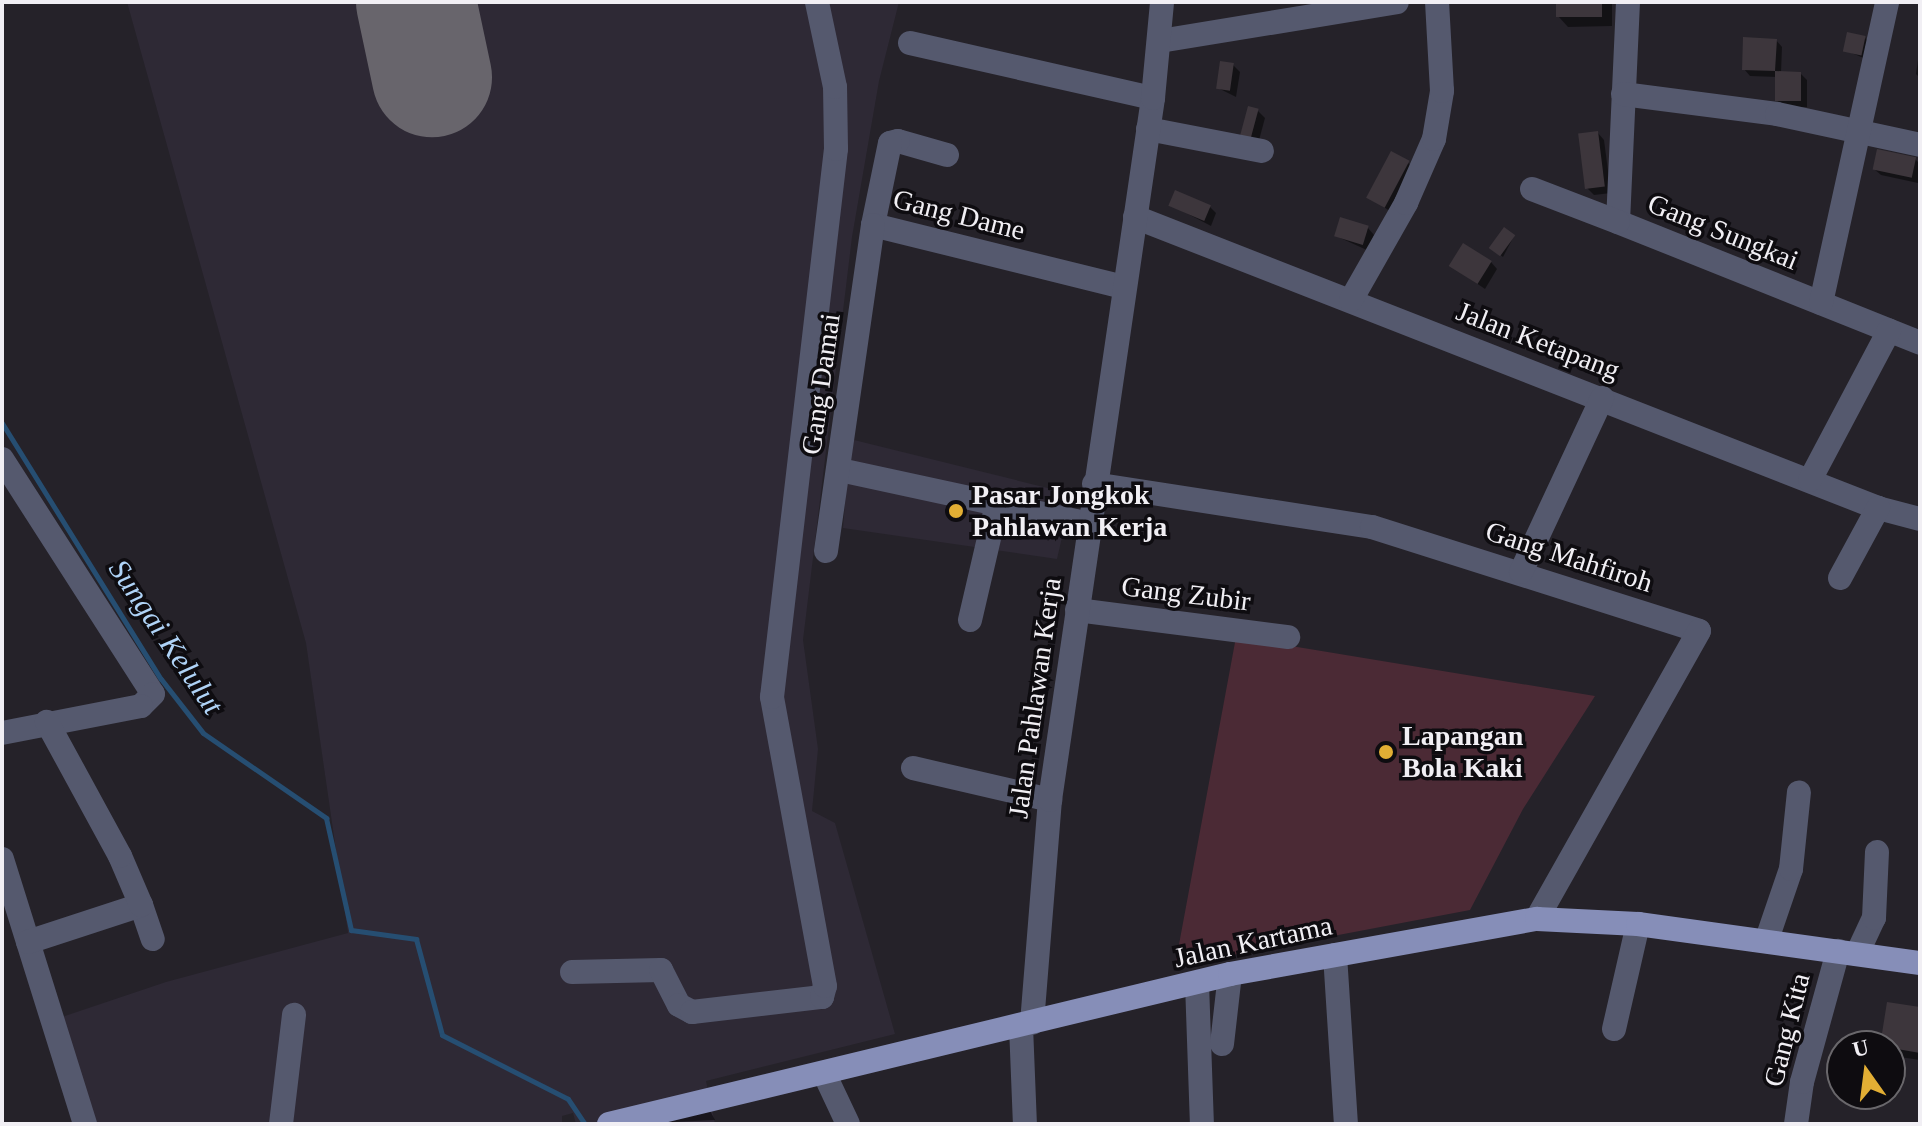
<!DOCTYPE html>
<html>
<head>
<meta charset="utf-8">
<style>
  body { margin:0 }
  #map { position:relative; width:1922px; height:1126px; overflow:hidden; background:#252229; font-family:"Times New Roman",serif }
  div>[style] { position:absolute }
  .built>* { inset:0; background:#2e2935 }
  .green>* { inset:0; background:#4b2a35 }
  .shadow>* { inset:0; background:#0007 }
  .stream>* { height:5px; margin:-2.5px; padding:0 2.5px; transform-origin:2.5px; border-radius:2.5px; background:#264e72 }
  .runway>* { height:120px; margin:-60px; padding:0 60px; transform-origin:60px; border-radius:60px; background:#68656c }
  .building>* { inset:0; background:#3d363c; transform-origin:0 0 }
  .minor>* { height:24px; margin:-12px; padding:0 12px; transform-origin:12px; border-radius:12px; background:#55596e }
  .major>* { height:24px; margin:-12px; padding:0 12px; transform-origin:12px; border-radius:12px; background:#868eb8 }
  .dots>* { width:22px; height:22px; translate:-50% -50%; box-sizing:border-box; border:4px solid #0e0c10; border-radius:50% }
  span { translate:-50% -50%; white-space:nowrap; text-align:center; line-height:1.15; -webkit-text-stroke:7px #0e0c10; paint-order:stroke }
  .street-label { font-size:28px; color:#f1eff4 }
  .poi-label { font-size:28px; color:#f1eff4; font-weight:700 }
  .left { translate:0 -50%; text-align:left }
  .water-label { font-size:30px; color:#afd3f7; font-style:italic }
  .frame { position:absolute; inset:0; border:4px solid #f1eff4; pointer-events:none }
  .north { position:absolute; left:1826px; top:1030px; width:80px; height:80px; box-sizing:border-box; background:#0e0c10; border:2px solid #69676b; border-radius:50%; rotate:346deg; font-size:22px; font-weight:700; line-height:32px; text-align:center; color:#f1eff4 }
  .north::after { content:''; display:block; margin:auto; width:28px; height:36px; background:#e2ae34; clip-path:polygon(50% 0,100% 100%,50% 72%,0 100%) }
</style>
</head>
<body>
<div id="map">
  <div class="built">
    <i style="clip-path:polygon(127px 2px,899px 2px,879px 81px,852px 237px,803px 640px,818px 749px,812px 811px,835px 823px,895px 1034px,706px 1081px,715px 1124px,576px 1124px,573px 1113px,562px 1116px,562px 1124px,75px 1124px,53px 1020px,166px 982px,348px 933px,306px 643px)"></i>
    <i style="clip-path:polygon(850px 439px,1072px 494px,1057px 559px,843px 528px)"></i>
  </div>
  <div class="green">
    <i style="clip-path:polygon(1236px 637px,1595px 696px,1523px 809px,1470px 910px,1175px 966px)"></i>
  </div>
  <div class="shadow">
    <i style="clip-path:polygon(1558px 2px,1612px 2px,1612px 26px,1568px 27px,1558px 16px)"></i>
    <i style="clip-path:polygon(1865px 38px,1871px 44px,1868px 60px,1845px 50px)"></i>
    <i style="clip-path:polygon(1776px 40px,1782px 47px,1781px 73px,1801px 74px,1807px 80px,1807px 107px,1784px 107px,1777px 100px,1777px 77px,1750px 76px,1744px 69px)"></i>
    <i style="clip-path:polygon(1920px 46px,1920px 78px,1916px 74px)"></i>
    <i style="clip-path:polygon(1233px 65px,1240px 72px,1236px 97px,1218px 88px)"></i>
    <i style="clip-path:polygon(1258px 111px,1265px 118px,1258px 144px,1243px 136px)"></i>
    <i style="clip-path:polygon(1598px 133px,1604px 140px,1611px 193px,1594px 195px,1587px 188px)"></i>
    <i style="clip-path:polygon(1915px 159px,1920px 164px,1918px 183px,1881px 175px,1874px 169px)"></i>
    <i style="clip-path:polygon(1408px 163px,1415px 169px,1391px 212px,1368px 196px)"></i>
    <i style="clip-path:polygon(1171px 205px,1210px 207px,1216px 213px,1211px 226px)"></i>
    <i style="clip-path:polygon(1368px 228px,1374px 235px,1369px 251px,1336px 236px)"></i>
    <i style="clip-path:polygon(1514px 236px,1503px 257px,1494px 250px)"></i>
    <i style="clip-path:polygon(1491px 262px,1497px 269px,1485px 289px,1451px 266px)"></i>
    <i style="clip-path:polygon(1920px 1009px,1920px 1060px,1893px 1056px,1890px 1046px)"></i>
    <i style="clip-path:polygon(707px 1105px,715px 1120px,633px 1124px)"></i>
  </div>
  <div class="stream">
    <i style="left:2px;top:423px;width:301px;rotate:58.2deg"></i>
    <i style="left:161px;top:679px;width:68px;rotate:52.1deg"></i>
    <i style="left:203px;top:733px;width:150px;rotate:34.6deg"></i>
    <i style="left:326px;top:818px;width:115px;rotate:77.4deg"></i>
    <i style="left:351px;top:930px;width:66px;rotate:7.9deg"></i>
    <i style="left:416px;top:939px;width:99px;rotate:74.8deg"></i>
    <i style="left:442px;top:1035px;width:141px;rotate:26.9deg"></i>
    <i style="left:568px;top:1099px;width:30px;rotate:56deg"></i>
  </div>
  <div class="runway">
    <i style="left:416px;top:2px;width:77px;rotate:78deg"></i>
  </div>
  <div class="building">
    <i style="left:1556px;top:2px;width:46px;height:15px"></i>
    <i style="left:1847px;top:32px;width:19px;height:20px;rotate:12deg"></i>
    <i style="clip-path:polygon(1743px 37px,1777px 39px,1775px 71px,1801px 72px,1801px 101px,1775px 101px,1775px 71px,1742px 70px)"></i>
    <i style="left:1220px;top:61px;width:14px;height:28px;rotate:8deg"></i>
    <i style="left:1248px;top:106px;width:11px;height:31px;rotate:15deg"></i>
    <i style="left:1598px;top:131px;width:56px;height:20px;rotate:83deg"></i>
    <i style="left:1877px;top:149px;width:40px;height:21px;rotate:12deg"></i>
    <i style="left:1391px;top:151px;width:21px;height:53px;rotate:28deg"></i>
    <i style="left:1175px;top:190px;width:39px;height:17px;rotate:23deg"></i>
    <i style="left:1340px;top:217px;width:30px;height:20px;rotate:17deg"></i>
    <i style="left:1504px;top:227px;width:14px;height:26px;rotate:36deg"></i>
    <i style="left:1463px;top:243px;width:34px;height:27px;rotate:32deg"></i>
    <i style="clip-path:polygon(1887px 1002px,1920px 1007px,1920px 1053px,1880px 1046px)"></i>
  </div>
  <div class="minor">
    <i style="left:1628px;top:2px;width:220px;rotate:92.6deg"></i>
    <i style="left:1618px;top:222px;width:325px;rotate:21.8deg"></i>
    <i style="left:1160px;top:41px;width:240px;rotate:-9.3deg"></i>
    <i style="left:910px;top:43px;width:249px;rotate:12.8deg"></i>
    <i style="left:1623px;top:94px;width:155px;rotate:7.4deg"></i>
    <i style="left:1777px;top:114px;width:146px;rotate:12.2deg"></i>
    <i style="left:1148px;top:129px;width:116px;rotate:10.9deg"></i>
    <i style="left:947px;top:155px;width:51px;rotate:-164.1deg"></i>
    <i style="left:898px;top:141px;width:8px;rotate:166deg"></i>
    <i style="left:890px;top:143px;width:84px;rotate:101.7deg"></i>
    <i style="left:873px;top:225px;width:258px;rotate:13.9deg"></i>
    <i style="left:1532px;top:189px;width:92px;rotate:21deg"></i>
    <i style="left:1135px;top:217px;width:798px;rotate:21.39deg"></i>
    <i style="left:1878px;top:508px;width:43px;rotate:14.7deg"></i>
    <i style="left:1351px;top:300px;width:112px;rotate:-60.4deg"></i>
    <i style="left:1406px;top:203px;width:70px;rotate:-66.4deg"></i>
    <i style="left:1434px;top:139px;width:49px;rotate:-80.5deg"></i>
    <i style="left:1442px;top:91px;width:89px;rotate:-93.2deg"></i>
    <i style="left:1821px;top:303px;width:308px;rotate:-77.6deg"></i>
    <i style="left:2px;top:459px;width:279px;rotate:57.3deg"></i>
    <i style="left:153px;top:694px;width:17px;rotate:135deg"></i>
    <i style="left:141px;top:706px;width:142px;rotate:169deg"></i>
    <i style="left:840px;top:470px;width:256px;rotate:12.2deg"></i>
    <i style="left:1810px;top:480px;width:169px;rotate:-62.1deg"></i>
    <i style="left:1094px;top:484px;width:281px;rotate:8.8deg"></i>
    <i style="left:1372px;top:527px;width:343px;rotate:17.6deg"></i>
    <i style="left:1699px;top:631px;width:330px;rotate:119.4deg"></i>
    <i style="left:826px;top:551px;width:329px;rotate:-81.8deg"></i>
    <i style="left:1521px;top:572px;width:192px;rotate:-65deg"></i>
    <i style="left:1840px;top:578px;width:80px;rotate:-61.5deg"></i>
    <i style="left:1077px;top:610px;width:213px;rotate:7.3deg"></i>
    <i style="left:970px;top:620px;width:119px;rotate:-76.9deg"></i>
    <i style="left:913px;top:768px;width:141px;rotate:13.1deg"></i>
    <i style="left:2px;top:859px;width:278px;rotate:72.6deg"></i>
    <i style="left:141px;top:905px;width:36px;rotate:71deg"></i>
    <i style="left:1767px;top:939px;width:74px;rotate:-71.1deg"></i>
    <i style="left:1791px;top:869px;width:77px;rotate:-84.1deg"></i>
    <i style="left:28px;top:942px;width:119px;rotate:-18.1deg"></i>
    <i style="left:141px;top:905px;width:53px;rotate:-113.2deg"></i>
    <i style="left:120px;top:856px;width:153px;rotate:-118.6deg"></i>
    <i style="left:1857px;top:954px;width:40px;rotate:-65deg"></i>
    <i style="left:1874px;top:918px;width:66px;rotate:-87.4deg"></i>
    <i style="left:1335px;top:955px;width:169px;rotate:86.3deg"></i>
    <i style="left:572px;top:972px;width:89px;rotate:-1.3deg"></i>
    <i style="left:661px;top:970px;width:39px;rotate:63deg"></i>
    <i style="left:679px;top:1005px;width:15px;rotate:28deg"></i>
    <i style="left:692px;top:1012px;width:131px;rotate:-6.6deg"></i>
    <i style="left:822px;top:997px;width:11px;rotate:-75deg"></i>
    <i style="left:825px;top:986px;width:294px;rotate:-100.4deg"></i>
    <i style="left:772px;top:697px;width:552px;rotate:-83.34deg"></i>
    <i style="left:836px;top:149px;width:62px;rotate:-90.9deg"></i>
    <i style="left:835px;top:87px;width:87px;rotate:-102deg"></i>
    <i style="left:1197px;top:983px;width:141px;rotate:88deg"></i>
    <i style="left:1032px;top:1023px;width:224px;rotate:-85.4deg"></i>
    <i style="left:1050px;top:800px;width:710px;rotate:-81.65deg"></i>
    <i style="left:1153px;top:98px;width:96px;rotate:-84.6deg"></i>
    <i style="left:1021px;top:1026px;width:98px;rotate:87.7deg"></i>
    <i style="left:1614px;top:1029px;width:108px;rotate:-77.1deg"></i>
    <i style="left:1222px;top:1044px;width:70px;rotate:-83.5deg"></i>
    <i style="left:824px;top:1073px;width:56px;rotate:64.8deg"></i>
    <i style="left:281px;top:1124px;width:110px;rotate:-83.2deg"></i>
    <i style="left:1796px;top:1124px;width:42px;rotate:-81.9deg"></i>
    <i style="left:1802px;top:1082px;width:136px;rotate:-74.6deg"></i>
  </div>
  <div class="major">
    <i style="left:609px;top:1124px;width:639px;rotate:-13.58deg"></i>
    <i style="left:1230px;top:974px;width:312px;rotate:-10.2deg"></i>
    <i style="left:1537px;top:919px;width:101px;rotate:2.8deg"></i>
    <i style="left:1638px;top:924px;width:285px;rotate:7.9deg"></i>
  </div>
  <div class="dots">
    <i style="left:956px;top:511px;background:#e2ae34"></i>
    <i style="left:1386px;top:752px;background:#e2ae34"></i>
  </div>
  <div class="street-label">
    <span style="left:959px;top:215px;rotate:14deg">Gang Dame</span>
    <span style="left:1723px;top:232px;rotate:22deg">Gang Sungkai</span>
    <span style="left:1538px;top:341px;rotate:21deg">Jalan Ketapang</span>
    <span style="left:821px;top:384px;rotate:-82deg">Gang Damai</span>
    <span style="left:1569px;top:557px;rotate:18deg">Gang Mahfiroh</span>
    <span style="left:1186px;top:594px;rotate:7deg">Gang Zubir</span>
    <span style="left:1035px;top:698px;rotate:-82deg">Jalan Pahlawan Kerja</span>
    <span style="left:1253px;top:942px;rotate:-12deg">Jalan Kartama</span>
    <span style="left:1787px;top:1030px;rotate:-76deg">Gang Kita</span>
  </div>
  <div class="poi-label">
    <span class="left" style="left:972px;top:511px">Pasar Jongkok<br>Pahlawan Kerja</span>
    <span class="left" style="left:1402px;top:752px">Lapangan<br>Bola Kaki</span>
  </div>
  <div class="water-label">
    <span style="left:166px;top:637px;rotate:56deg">Sungai Kelulut</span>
  </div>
  <div class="frame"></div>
  <div class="north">U</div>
</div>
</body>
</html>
